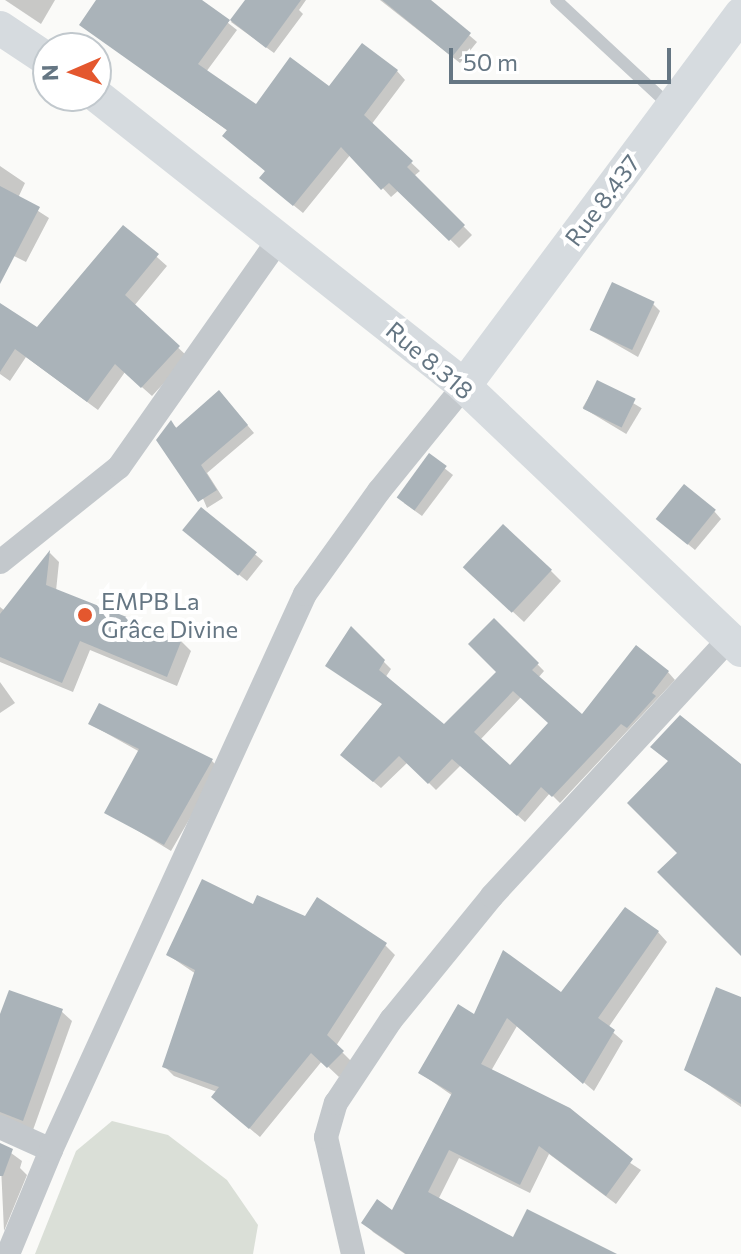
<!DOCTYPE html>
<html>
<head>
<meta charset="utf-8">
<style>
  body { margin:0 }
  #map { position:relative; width:741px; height:1254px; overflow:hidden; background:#fafaf8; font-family:Commissioner,sans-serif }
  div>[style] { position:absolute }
  .green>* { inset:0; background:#dadfd7 }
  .shadow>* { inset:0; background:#0003; transform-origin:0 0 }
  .building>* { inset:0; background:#aab3b9; transform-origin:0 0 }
  .service>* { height:12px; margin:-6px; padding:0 6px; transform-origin:6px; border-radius:6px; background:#c3c8cc }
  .minor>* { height:24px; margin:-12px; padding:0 12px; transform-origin:12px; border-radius:12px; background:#c3c8cc }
  .secondary>* { height:34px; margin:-17px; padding:0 17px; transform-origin:17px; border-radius:17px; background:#d6dbdf }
  .dots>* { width:22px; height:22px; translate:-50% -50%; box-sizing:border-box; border:4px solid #fff; border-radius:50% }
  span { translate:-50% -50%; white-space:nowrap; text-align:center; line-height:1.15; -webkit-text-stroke:8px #fff; paint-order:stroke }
  .street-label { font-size:24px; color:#657683 }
  .poi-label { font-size:24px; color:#657683 }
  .left { translate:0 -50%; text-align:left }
  .north { position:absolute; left:32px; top:32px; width:80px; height:80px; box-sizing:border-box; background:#fff; border:2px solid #c1c8cd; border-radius:50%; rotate:268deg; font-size:22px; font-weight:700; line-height:32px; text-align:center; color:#657683 }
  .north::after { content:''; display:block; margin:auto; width:28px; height:36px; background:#e4572e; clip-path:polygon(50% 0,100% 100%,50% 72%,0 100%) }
  .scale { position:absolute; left:449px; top:48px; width:222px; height:36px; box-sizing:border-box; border:4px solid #657683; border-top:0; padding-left:10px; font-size:24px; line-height:28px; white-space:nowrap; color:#657683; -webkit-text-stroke:6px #fff; paint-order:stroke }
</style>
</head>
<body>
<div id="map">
  <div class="green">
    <i style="clip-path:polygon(112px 1121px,168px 1135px,227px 1180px,258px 1225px,253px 1254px,35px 1254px,76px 1151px)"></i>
  </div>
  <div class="shadow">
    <i style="clip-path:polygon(5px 0,55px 0,41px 24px)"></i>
    <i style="clip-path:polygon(98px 0,199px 0,237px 30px,206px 72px,256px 106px,397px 71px,405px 80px,371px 125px,420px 171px,414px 176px,472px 235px,459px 248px,399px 190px,391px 197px,351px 154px,303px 213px,270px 186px,266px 172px,228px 131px,82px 25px)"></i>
    <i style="clip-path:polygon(248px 0,306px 0,299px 10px,303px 14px,274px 53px,231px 22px)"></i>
    <i style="clip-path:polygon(380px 0,428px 0,477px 42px,460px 63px)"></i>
    <i style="clip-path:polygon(0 166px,25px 183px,18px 198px,49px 218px,26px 262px,0 249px)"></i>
    <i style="clip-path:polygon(123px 227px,167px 266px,134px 306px,188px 357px,152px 396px,125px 372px,98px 410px,26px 357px,10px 381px,0 374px,0 306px,37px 330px)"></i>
    <i style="clip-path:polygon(653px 304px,660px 311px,638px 357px,591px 330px)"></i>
    <i style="left:598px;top:382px;width:51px;height:30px;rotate:31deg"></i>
    <i style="clip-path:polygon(226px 400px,254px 433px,207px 473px,223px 498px,207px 508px,171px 423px,178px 429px)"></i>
    <i style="clip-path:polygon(429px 456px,453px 475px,422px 516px,404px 503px)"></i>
    <i style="clip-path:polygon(201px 509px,263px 561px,247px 581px,192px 537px)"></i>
    <i style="clip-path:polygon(714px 511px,721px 519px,695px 550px,665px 525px)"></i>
    <i style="clip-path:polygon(50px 553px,59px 562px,56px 591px,181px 641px,191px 651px,177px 686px,90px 650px,73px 692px,0 662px,0 607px,5px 611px)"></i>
    <i style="clip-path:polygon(550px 570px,561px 581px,524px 622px,476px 578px)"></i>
    <i style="clip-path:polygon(evenodd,494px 620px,544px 671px,538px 678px,583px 717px,668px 672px,675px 680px,560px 803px,550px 793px,525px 822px,461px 765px,436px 790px,408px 762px,381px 788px,350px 762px,384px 705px,327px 665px,351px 629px,391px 669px,385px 678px,444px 727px,498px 672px,494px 620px,521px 697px,551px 723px,510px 768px,480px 740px,521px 697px)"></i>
    <i style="clip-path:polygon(0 682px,15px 703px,0 713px)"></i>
    <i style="clip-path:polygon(90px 724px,212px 761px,219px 768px,171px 851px,107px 812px,140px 752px)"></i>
    <i style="clip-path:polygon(254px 907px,385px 945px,395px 955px,336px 1046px,352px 1062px,339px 1077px,322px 1061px,260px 1137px,223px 1106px,217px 1092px,174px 1076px,164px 1066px,196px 974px,168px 955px)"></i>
    <i style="clip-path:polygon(658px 932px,667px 942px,608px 1028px,623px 1041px,594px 1091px,517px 1026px,491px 1071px,641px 1170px,616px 1204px,549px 1154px,530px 1193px,459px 1158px,438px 1200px,514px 1240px,593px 1254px,405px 1254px,373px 1232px,364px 1222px,393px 1213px,453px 1096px,420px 1073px,475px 1017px,562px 994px)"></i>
    <i style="clip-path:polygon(741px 999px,741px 1107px,687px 1070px)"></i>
    <i style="clip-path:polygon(61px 1011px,72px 1021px,33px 1130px,0 1129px,0 1021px)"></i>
    <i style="clip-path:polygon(0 1145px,22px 1161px,20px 1168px,27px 1175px,4px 1231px)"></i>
  </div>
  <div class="building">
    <i style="clip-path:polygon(96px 0,202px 0,230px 20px,198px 64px,256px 104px,290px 57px,329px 86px,362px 43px,398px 70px,364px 115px,413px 161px,407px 167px,465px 225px,449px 241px,389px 183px,381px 190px,341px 147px,293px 206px,259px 178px,265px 171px,222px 136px,227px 130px,79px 25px)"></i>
    <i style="clip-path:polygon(245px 0,301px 0,266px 48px,230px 20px)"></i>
    <i style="clip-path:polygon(382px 0,431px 0,471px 33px,452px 57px)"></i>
    <i style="clip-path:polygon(0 186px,40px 207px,0 284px)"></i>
    <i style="clip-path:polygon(123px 225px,159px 254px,125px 295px,180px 346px,141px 388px,115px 364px,87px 402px,15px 349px,0 372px,0 303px,37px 327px)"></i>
    <i style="left:612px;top:282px;width:47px;height:53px;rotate:25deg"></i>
    <i style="left:597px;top:380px;width:43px;height:32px;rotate:26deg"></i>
    <i style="clip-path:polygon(219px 390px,248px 425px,201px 465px,217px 490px,198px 502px,156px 440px,171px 420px,176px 428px)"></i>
    <i style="left:429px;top:453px;width:22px;height:55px;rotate:36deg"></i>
    <i style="left:684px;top:484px;width:41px;height:45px;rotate:39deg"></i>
    <i style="left:201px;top:507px;width:72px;height:30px;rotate:39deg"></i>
    <i style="left:503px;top:524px;width:67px;height:59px;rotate:43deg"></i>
    <i style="clip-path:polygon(50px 550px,46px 585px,182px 639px,167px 677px,80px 641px,62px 683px,0 657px,0 614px)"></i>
    <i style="clip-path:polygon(evenodd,494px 618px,539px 663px,532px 670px,582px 714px,636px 645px,669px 671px,652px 693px,656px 696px,627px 728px,621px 724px,552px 797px,541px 787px,517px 816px,452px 759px,428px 784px,399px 756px,373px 782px,340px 755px,382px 704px,325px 666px,351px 626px,385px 660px,379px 670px,444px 724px,496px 672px,468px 644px,494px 618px,513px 691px,548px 723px,510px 765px,474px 732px,513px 691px)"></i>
    <i style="clip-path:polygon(99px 703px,213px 759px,164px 845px,104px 813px,139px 749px,88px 724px)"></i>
    <i style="clip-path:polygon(680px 715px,741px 764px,741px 956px,657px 872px,677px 853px,627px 803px,668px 761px,650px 747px)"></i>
    <i style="clip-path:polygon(202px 879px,253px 904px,257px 895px,305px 916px,317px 897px,387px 943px,327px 1035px,344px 1051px,327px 1068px,311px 1053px,249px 1129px,211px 1097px,219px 1087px,162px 1067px,195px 970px,166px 955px)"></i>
    <i style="clip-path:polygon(625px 907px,659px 931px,598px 1018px,615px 1030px,583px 1084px,507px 1018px,481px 1064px,570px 1108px,633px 1159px,606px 1196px,539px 1146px,520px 1185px,449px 1150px,428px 1192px,513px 1237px,527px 1209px,617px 1254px,406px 1254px,361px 1223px,377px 1199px,392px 1210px,452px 1093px,418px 1073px,458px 1004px,474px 1014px,503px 950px,561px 992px)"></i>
    <i style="clip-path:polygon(716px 987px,741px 997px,741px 1104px,684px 1070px)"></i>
    <i style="clip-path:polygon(9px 990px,63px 1009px,23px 1121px,0 1112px,0 1014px)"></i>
    <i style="clip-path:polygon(0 1143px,13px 1149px,3px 1176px,0 1176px)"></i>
  </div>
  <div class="service">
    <i style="left:556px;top:0;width:154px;rotate:42.9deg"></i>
  </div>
  <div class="minor">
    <i style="left:0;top:562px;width:152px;rotate:-38.6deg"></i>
    <i style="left:119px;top:467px;width:280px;rotate:-54.9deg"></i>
    <i style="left:0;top:1127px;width:56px;rotate:24.3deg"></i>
    <i style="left:8px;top:1254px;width:113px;rotate:-67.5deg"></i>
    <i style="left:51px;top:1150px;width:611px;rotate:-65.45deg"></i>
    <i style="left:305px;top:594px;width:127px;rotate:-54.3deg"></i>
    <i style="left:379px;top:491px;width:135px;rotate:-51deg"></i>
    <i style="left:353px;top:1254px;width:120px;rotate:-103deg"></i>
    <i style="left:326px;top:1137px;width:35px;rotate:-74deg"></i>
    <i style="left:336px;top:1103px;width:100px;rotate:-56.5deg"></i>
    <i style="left:391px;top:1020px;width:160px;rotate:-50.8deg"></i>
    <i style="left:492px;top:896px;width:350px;rotate:-47.3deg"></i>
  </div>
  <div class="secondary">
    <i style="left:0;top:28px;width:58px;rotate:33.7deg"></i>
    <i style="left:96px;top:95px;width:469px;rotate:38.3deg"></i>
    <i style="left:464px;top:386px;width:383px;rotate:43.6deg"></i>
    <i style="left:464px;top:386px;width:464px;rotate:-53.3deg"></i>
  </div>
  <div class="dots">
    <i style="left:85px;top:615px;background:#e4572e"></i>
  </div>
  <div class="street-label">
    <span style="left:602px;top:200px;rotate:-53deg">Rue 8.437</span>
    <span style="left:430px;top:360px;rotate:40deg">Rue 8.318</span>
  </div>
  <div class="poi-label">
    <span class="left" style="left:101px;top:615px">EMPB La<br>Grâce Divine</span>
  </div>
  <div class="north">N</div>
  <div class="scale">50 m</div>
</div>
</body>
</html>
